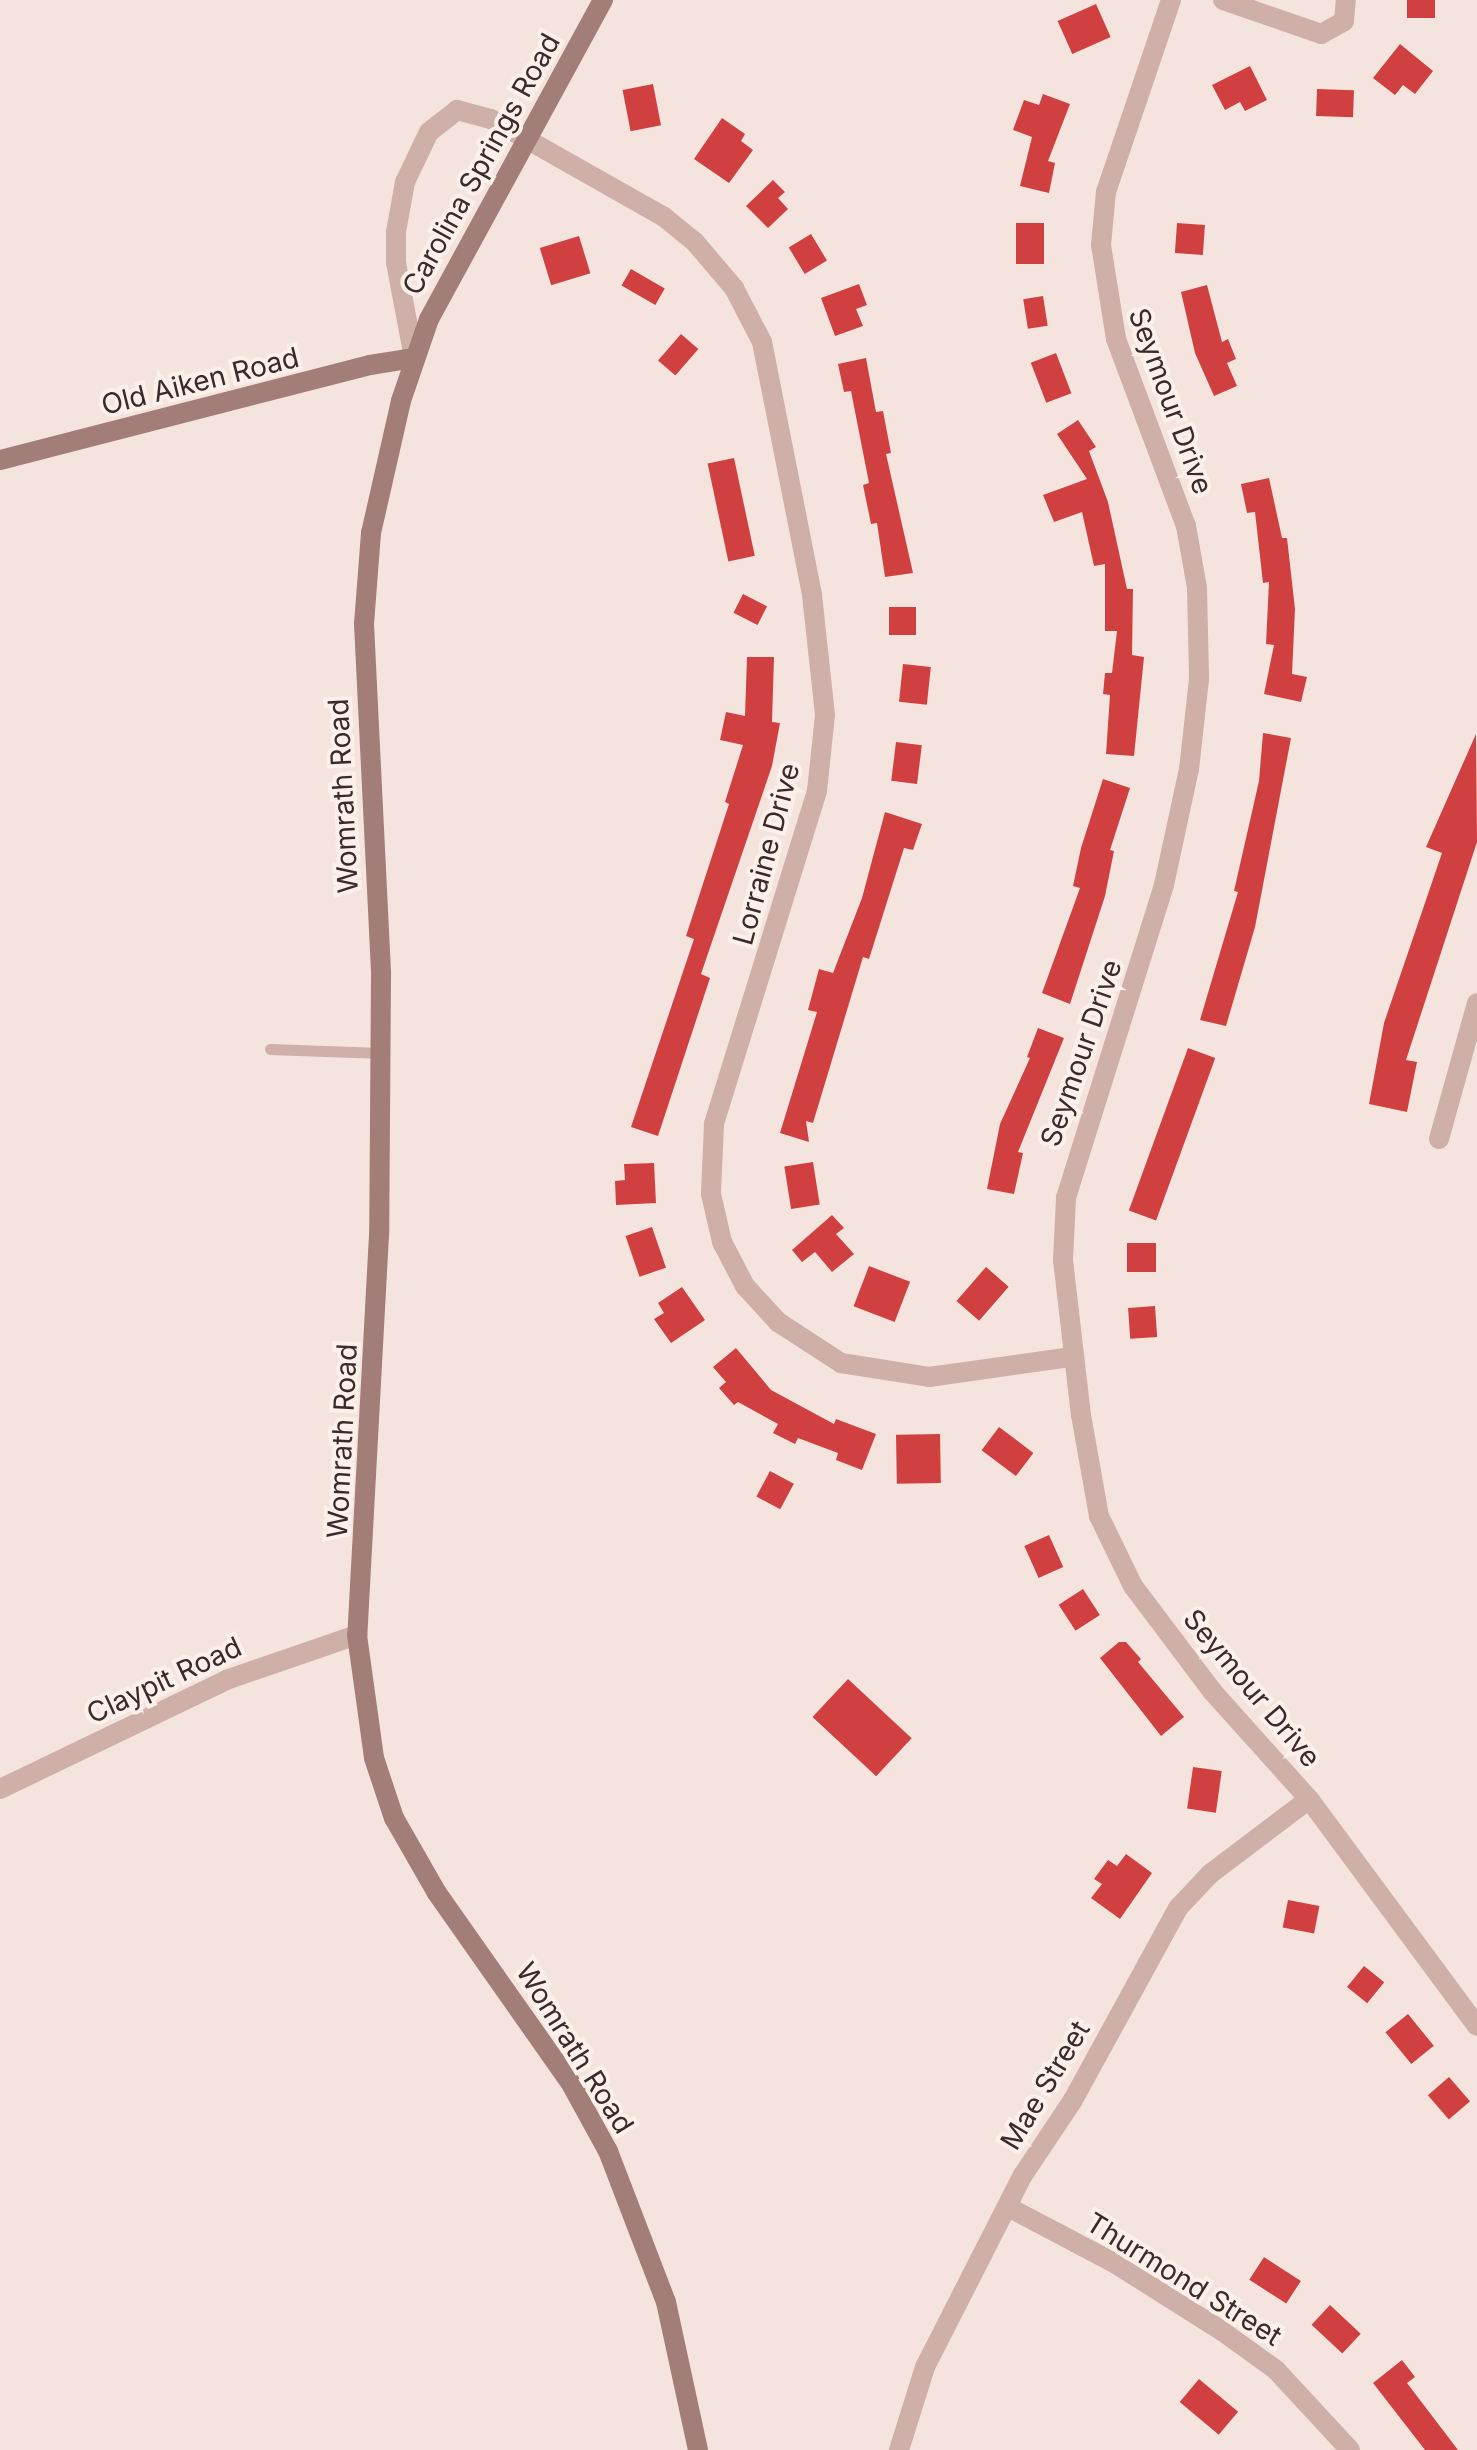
<!DOCTYPE html>
<html>
<head>
<meta charset="utf-8">
<style>
  body { margin:0 }
  #map { position:relative; width:1477px; height:2450px; overflow:hidden; background:#f5e4de; font-family:Inter,sans-serif }
  div>[style] { position:absolute }
  .building>* { inset:0; background:#d14041; transform-origin:0 0 }
  .lane>* { height:11px; margin:-5.5px; padding:0 5.5px; transform-origin:5.5px; border-radius:5.5px; background:#cfb0a8 }
  .street>* { height:20px; margin:-10px; padding:0 10px; transform-origin:10px; border-radius:10px; background:#cfb0a8 }
  .secondary>* { height:20px; margin:-10px; padding:0 10px; transform-origin:10px; border-radius:10px; background:#a37e79 }
  span { translate:-50% -50%; white-space:nowrap; text-align:center; line-height:1.15; -webkit-text-stroke:8px #fcf0eb; paint-order:stroke }
  .street-label { font-size:28px; color:#3b2a29 }
</style>
</head>
<body>
<div id="map">
  <div class="building">
    <i style="left:1407px;top:0;width:28px;height:18px"></i>
    <i style="left:1096px;top:4px;width:36px;height:42px;rotate:66deg"></i>
    <i style="clip-path:polygon(1400px 44px,1433px 71px,1415px 94px,1403px 85px,1395px 95px,1373px 78px)"></i>
    <i style="clip-path:polygon(1250px 66px,1267px 100px,1245px 111px,1240px 102px,1225px 110px,1212px 85px)"></i>
    <i style="left:653px;top:84px;width:42px;height:31px;rotate:79deg"></i>
    <i style="left:1317px;top:89px;width:37px;height:27px;rotate:2deg"></i>
    <i style="clip-path:polygon(1043px 94px,1070px 104px,1048px 161px,1055px 163px,1049px 193px,1020px 186px,1032px 137px,1013px 130px,1024px 100px,1039px 105px)"></i>
    <i style="clip-path:polygon(722px 118px,745px 134px,741px 141px,753px 150px,729px 183px,694px 159px)"></i>
    <i style="clip-path:polygon(773px 180px,785px 192px,778px 198px,788px 209px,768px 228px,746px 206px)"></i>
    <i style="left:1016px;top:223px;width:28px;height:41px"></i>
    <i style="left:1177px;top:223px;width:28px;height:30px;rotate:4deg"></i>
    <i style="left:811px;top:234px;width:31px;height:26px;rotate:59deg"></i>
    <i style="left:579px;top:236px;width:39px;height:41px;rotate:73deg"></i>
    <i style="left:631px;top:269px;width:39px;height:19px;rotate:30deg"></i>
    <i style="clip-path:polygon(859px 284px,867px 305px,856px 309px,863px 326px,835px 336px,821px 298px)"></i>
    <i style="clip-path:polygon(1207px 285px,1222px 342px,1228px 339px,1236px 359px,1227px 363px,1237px 386px,1214px 396px,1195px 353px,1181px 292px)"></i>
    <i style="left:1043px;top:296px;width:30px;height:20px;rotate:81deg"></i>
    <i style="left:681px;top:334px;width:23px;height:35px;rotate:41deg"></i>
    <i style="left:1056px;top:353px;width:43px;height:27px;rotate:69deg"></i>
    <i style="clip-path:polygon(866px 358px,876px 412px,883px 411px,891px 453px,886px 454px,913px 573px,885px 577px,877px 523px,871px 524px,863px 485px,869px 483px,851px 391px,844px 392px,838px 364px)"></i>
    <i style="clip-path:polygon(1078px 420px,1096px 447px,1089px 451px,1108px 502px,1127px 589px,1133px 589px,1132px 655px,1144px 657px,1134px 756px,1106px 754px,1110px 695px,1103px 694px,1105px 673px,1112px 673px,1117px 631px,1105px 631px,1105px 564px,1094px 566px,1082px 512px,1054px 522px,1043px 495px,1087px 479px,1057px 434px)"></i>
    <i style="left:734px;top:458px;width:100px;height:27px;rotate:78deg"></i>
    <i style="clip-path:polygon(1269px 478px,1282px 538px,1287px 538px,1295px 609px,1292px 674px,1307px 677px,1301px 702px,1264px 694px,1274px 645px,1266px 644px,1269px 582px,1263px 583px,1255px 512px,1247px 513px,1241px 484px)"></i>
    <i style="left:743px;top:594px;width:27px;height:21px;rotate:27deg"></i>
    <i style="left:889px;top:607px;width:27px;height:28px"></i>
    <i style="clip-path:polygon(747px 657px,774px 657px,772px 722px,780px 723px,772px 766px,701px 974px,710px 978px,658px 1136px,631px 1127px,694px 939px,686px 936px,729px 804px,725px 802px,743px 745px,720px 740px,726px 712px,745px 716px)"></i>
    <i style="left:903px;top:664px;width:28px;height:38px;rotate:6deg"></i>
    <i style="clip-path:polygon(1263px 733px,1291px 738px,1255px 927px,1226px 1026px,1200px 1020px,1238px 892px,1234px 891px,1259px 781px)"></i>
    <i style="clip-path:polygon(1476px 734px,1477px 842px,1406px 1060px,1417px 1062px,1407px 1112px,1369px 1104px,1384px 1023px,1442px 853px,1426px 847px)"></i>
    <i style="left:896px;top:742px;width:26px;height:39px;rotate:7deg"></i>
    <i style="clip-path:polygon(1103px 779px,1130px 788px,1110px 850px,1114px 851px,1105px 896px,1070px 1004px,1042px 993px,1080px 888px,1073px 886px,1081px 848px)"></i>
    <i style="clip-path:polygon(885px 812px,922px 824px,913px 850px,904px 848px,869px 959px,863px 957px,813px 1123px,806px 1121px,809px 1142px,780px 1133px,817px 1012px,808px 1010px,819px 969px,833px 973px,862px 898px)"></i>
    <i style="clip-path:polygon(1038px 1028px,1064px 1038px,1018px 1152px,1023px 1153px,1014px 1194px,987px 1189px,1000px 1124px,1030px 1058px,1027px 1057px)"></i>
    <i style="left:1188px;top:1048px;width:29px;height:173px;rotate:20deg"></i>
    <i style="left:813px;top:1162px;width:43px;height:29px;rotate:81deg"></i>
    <i style="clip-path:polygon(654px 1163px,656px 1203px,616px 1205px,615px 1181px,625px 1180px,624px 1164px)"></i>
    <i style="clip-path:polygon(832px 1215px,844px 1228px,836px 1234px,854px 1254px,832px 1272px,815px 1252px,802px 1262px,792px 1250px)"></i>
    <i style="left:652px;top:1227px;width:43px;height:28px;rotate:71deg"></i>
    <i style="left:1127px;top:1243px;width:29px;height:29px"></i>
    <i style="left:869px;top:1266px;width:44px;height:43px;rotate:21deg"></i>
    <i style="left:986px;top:1267px;width:30px;height:45px;rotate:41deg"></i>
    <i style="clip-path:polygon(682px 1287px,705px 1320px,671px 1343px,654px 1319px,664px 1313px,658px 1303px)"></i>
    <i style="left:1155px;top:1306px;width:31px;height:27px;rotate:86deg"></i>
    <i style="clip-path:polygon(736px 1348px,771px 1390px,834px 1424px,836px 1419px,876px 1434px,862px 1470px,836px 1460px,838px 1453px,798px 1438px,795px 1444px,773px 1433px,778px 1424px,738px 1402px,734px 1405px,719px 1388px,726px 1382px,713px 1367px)"></i>
    <i style="left:999px;top:1427px;width:43px;height:29px;rotate:37deg"></i>
    <i style="left:940px;top:1434px;width:49px;height:44px;rotate:89deg"></i>
    <i style="left:770px;top:1471px;width:27px;height:29px;rotate:28deg"></i>
    <i style="left:1049px;top:1535px;width:35px;height:27px;rotate:66deg"></i>
    <i style="left:1083px;top:1589px;width:31px;height:29px;rotate:57deg"></i>
    <i style="clip-path:polygon(1119px 1642px,1126px 1642px,1141px 1659px,1138px 1662px,1184px 1717px,1161px 1736px,1100px 1658px)"></i>
    <i style="left:848px;top:1679px;width:87px;height:52px;rotate:43deg"></i>
    <i style="left:1193px;top:1767px;width:29px;height:42px;rotate:8deg"></i>
    <i style="clip-path:polygon(1126px 1854px,1152px 1873px,1120px 1919px,1091px 1898px,1102px 1884px,1094px 1879px,1108px 1860px,1117px 1866px)"></i>
    <i style="left:1288px;top:1900px;width:32px;height:28px;rotate:11deg"></i>
    <i style="left:1364px;top:1966px;width:26px;height:27px;rotate:39deg"></i>
    <i style="left:1408px;top:2014px;width:41px;height:29px;rotate:51deg"></i>
    <i style="left:1449px;top:2077px;width:32px;height:28px;rotate:49deg"></i>
    <i style="left:1264px;top:2257px;width:44px;height:27px;rotate:33deg"></i>
    <i style="left:1330px;top:2305px;width:42px;height:27px;rotate:43deg"></i>
    <i style="clip-path:polygon(1402px 2360px,1415px 2377px,1407px 2383px,1458px 2450px,1425px 2450px,1373px 2383px)"></i>
    <i style="left:1199px;top:2379px;width:51px;height:30px;rotate:40deg"></i>
  </div>
  <div class="lane">
    <i style="left:270px;top:1049px;width:111px;rotate:2.1deg"></i>
  </div>
  <div class="street">
    <i style="left:1171px;top:0;width:203px;rotate:108.7deg"></i>
    <i style="left:1106px;top:192px;width:53px;rotate:95.4deg"></i>
    <i style="left:1101px;top:245px;width:95px;rotate:80.9deg"></i>
    <i style="left:1116px;top:339px;width:200px;rotate:69.5deg"></i>
    <i style="left:1186px;top:526px;width:63px;rotate:79.9deg"></i>
    <i style="left:1197px;top:588px;width:91px;rotate:88.7deg"></i>
    <i style="left:1199px;top:679px;width:91px;rotate:96.3deg"></i>
    <i style="left:1189px;top:769px;width:119px;rotate:102.2deg"></i>
    <i style="left:1164px;top:885px;width:328px;rotate:107.4deg"></i>
    <i style="left:1066px;top:1198px;width:62px;rotate:92.8deg"></i>
    <i style="left:1063px;top:1260px;width:156px;rotate:83.4deg"></i>
    <i style="left:1081px;top:1415px;width:103px;rotate:79.9deg"></i>
    <i style="left:1099px;top:1516px;width:78px;rotate:64.1deg"></i>
    <i style="left:1133px;top:1586px;width:131px;rotate:53deg"></i>
    <i style="left:1212px;top:1691px;width:145px;rotate:48.1deg"></i>
    <i style="left:1309px;top:1799px;width:282px;rotate:53.5deg"></i>
    <i style="left:1223px;top:0;width:104px;rotate:19.1deg"></i>
    <i style="left:1321px;top:34px;width:26px;rotate:-29deg"></i>
    <i style="left:1344px;top:21px;width:21px;rotate:-85deg"></i>
    <i style="left:414px;top:358px;width:97px;rotate:-100.7deg"></i>
    <i style="left:396px;top:263px;width:31px;rotate:-90deg"></i>
    <i style="left:396px;top:232px;width:51px;rotate:-79.8deg"></i>
    <i style="left:405px;top:182px;width:55px;rotate:-64.4deg"></i>
    <i style="left:429px;top:132px;width:36px;rotate:-38deg"></i>
    <i style="left:457px;top:110px;width:35px;rotate:15deg"></i>
    <i style="left:491px;top:119px;width:199px;rotate:29.5deg"></i>
    <i style="left:664px;top:217px;width:38px;rotate:39deg"></i>
    <i style="left:694px;top:241px;width:62px;rotate:49.6deg"></i>
    <i style="left:734px;top:288px;width:61px;rotate:62.6deg"></i>
    <i style="left:762px;top:342px;width:258px;rotate:78.8deg"></i>
    <i style="left:812px;top:595px;width:121px;rotate:83.8deg"></i>
    <i style="left:825px;top:715px;width:76px;rotate:96deg"></i>
    <i style="left:817px;top:791px;width:349px;rotate:107.2deg"></i>
    <i style="left:714px;top:1124px;width:70px;rotate:92.5deg"></i>
    <i style="left:711px;top:1194px;width:49px;rotate:77.1deg"></i>
    <i style="left:722px;top:1242px;width:50px;rotate:62.4deg"></i>
    <i style="left:745px;top:1286px;width:49px;rotate:47.5deg"></i>
    <i style="left:778px;top:1322px;width:75px;rotate:33.1deg"></i>
    <i style="left:841px;top:1363px;width:89px;rotate:9deg"></i>
    <i style="left:929px;top:1377px;width:144px;rotate:-8deg"></i>
    <i style="left:1439px;top:1139px;width:141px;rotate:-74.4deg"></i>
    <i style="left:0;top:1789px;width:251px;rotate:-25.7deg"></i>
    <i style="left:226px;top:1680px;width:139px;rotate:-19deg"></i>
    <i style="left:1008px;top:2207px;width:122px;rotate:27.8deg"></i>
    <i style="left:1116px;top:2264px;width:125px;rotate:32.3deg"></i>
    <i style="left:1222px;top:2331px;width:67px;rotate:35.8deg"></i>
    <i style="left:1276px;top:2370px;width:109px;rotate:47.2deg"></i>
    <i style="left:899px;top:2450px;width:87px;rotate:-72.6deg"></i>
    <i style="left:925px;top:2367px;width:216px;rotate:-63deg"></i>
    <i style="left:1023px;top:2175px;width:90px;rotate:-56.3deg"></i>
    <i style="left:1073px;top:2100px;width:219px;rotate:-61.3deg"></i>
    <i style="left:1178px;top:1908px;width:47px;rotate:-46.7deg"></i>
    <i style="left:1210px;top:1874px;width:124px;rotate:-37.1deg"></i>
  </div>
  <div class="secondary">
    <i style="left:603px;top:0;width:363px;rotate:118.6deg"></i>
    <i style="left:429px;top:319px;width:87px;rotate:108.9deg"></i>
    <i style="left:401px;top:401px;width:135px;rotate:102.8deg"></i>
    <i style="left:371px;top:533px;width:91px;rotate:94.4deg"></i>
    <i style="left:364px;top:624px;width:351px;rotate:87.2deg"></i>
    <i style="left:381px;top:975px;width:260px;rotate:90.4deg"></i>
    <i style="left:379px;top:1235px;width:401px;rotate:93.1deg"></i>
    <i style="left:357px;top:1635px;width:124px;rotate:82.1deg"></i>
    <i style="left:374px;top:1758px;width:63px;rotate:71.6deg"></i>
    <i style="left:394px;top:1818px;width:86px;rotate:60.2deg"></i>
    <i style="left:437px;top:1893px;width:231px;rotate:54.9deg"></i>
    <i style="left:570px;top:2082px;width:79px;rotate:61.2deg"></i>
    <i style="left:608px;top:2151px;width:162px;rotate:69deg"></i>
    <i style="left:666px;top:2302px;width:151px;rotate:77.8deg"></i>
    <i style="left:0;top:460px;width:382px;rotate:-14.4deg"></i>
    <i style="left:370px;top:365px;width:45px;rotate:-9deg"></i>
  </div>
  <div class="street-label">
    <span style="left:481px;top:164px;rotate:-61deg">Carolina Springs Road</span>
    <span style="left:200px;top:381px;rotate:-14deg">Old Aiken Road</span>
    <span style="left:1171px;top:401px;rotate:70deg">Seymour Drive</span>
    <span style="left:343px;top:796px;rotate:-93deg">Womrath Road</span>
    <span style="left:766px;top:854px;rotate:-75deg">Lorraine Drive</span>
    <span style="left:1081px;top:1053px;rotate:-71deg">Seymour Drive</span>
    <span style="left:342px;top:1441px;rotate:-87deg">Womrath Road</span>
    <span style="left:164px;top:1680px;rotate:-25deg">Claypit Road</span>
    <span style="left:1252px;top:1688px;rotate:50deg">Seymour Drive</span>
    <span style="left:575px;top:2048px;rotate:58deg">Womrath Road</span>
    <span style="left:1045px;top:2085px;rotate:-59deg">Mae Street</span>
    <span style="left:1184px;top:2279px;rotate:32deg">Thurmond Street</span>
  </div>
</div>
</body>
</html>
